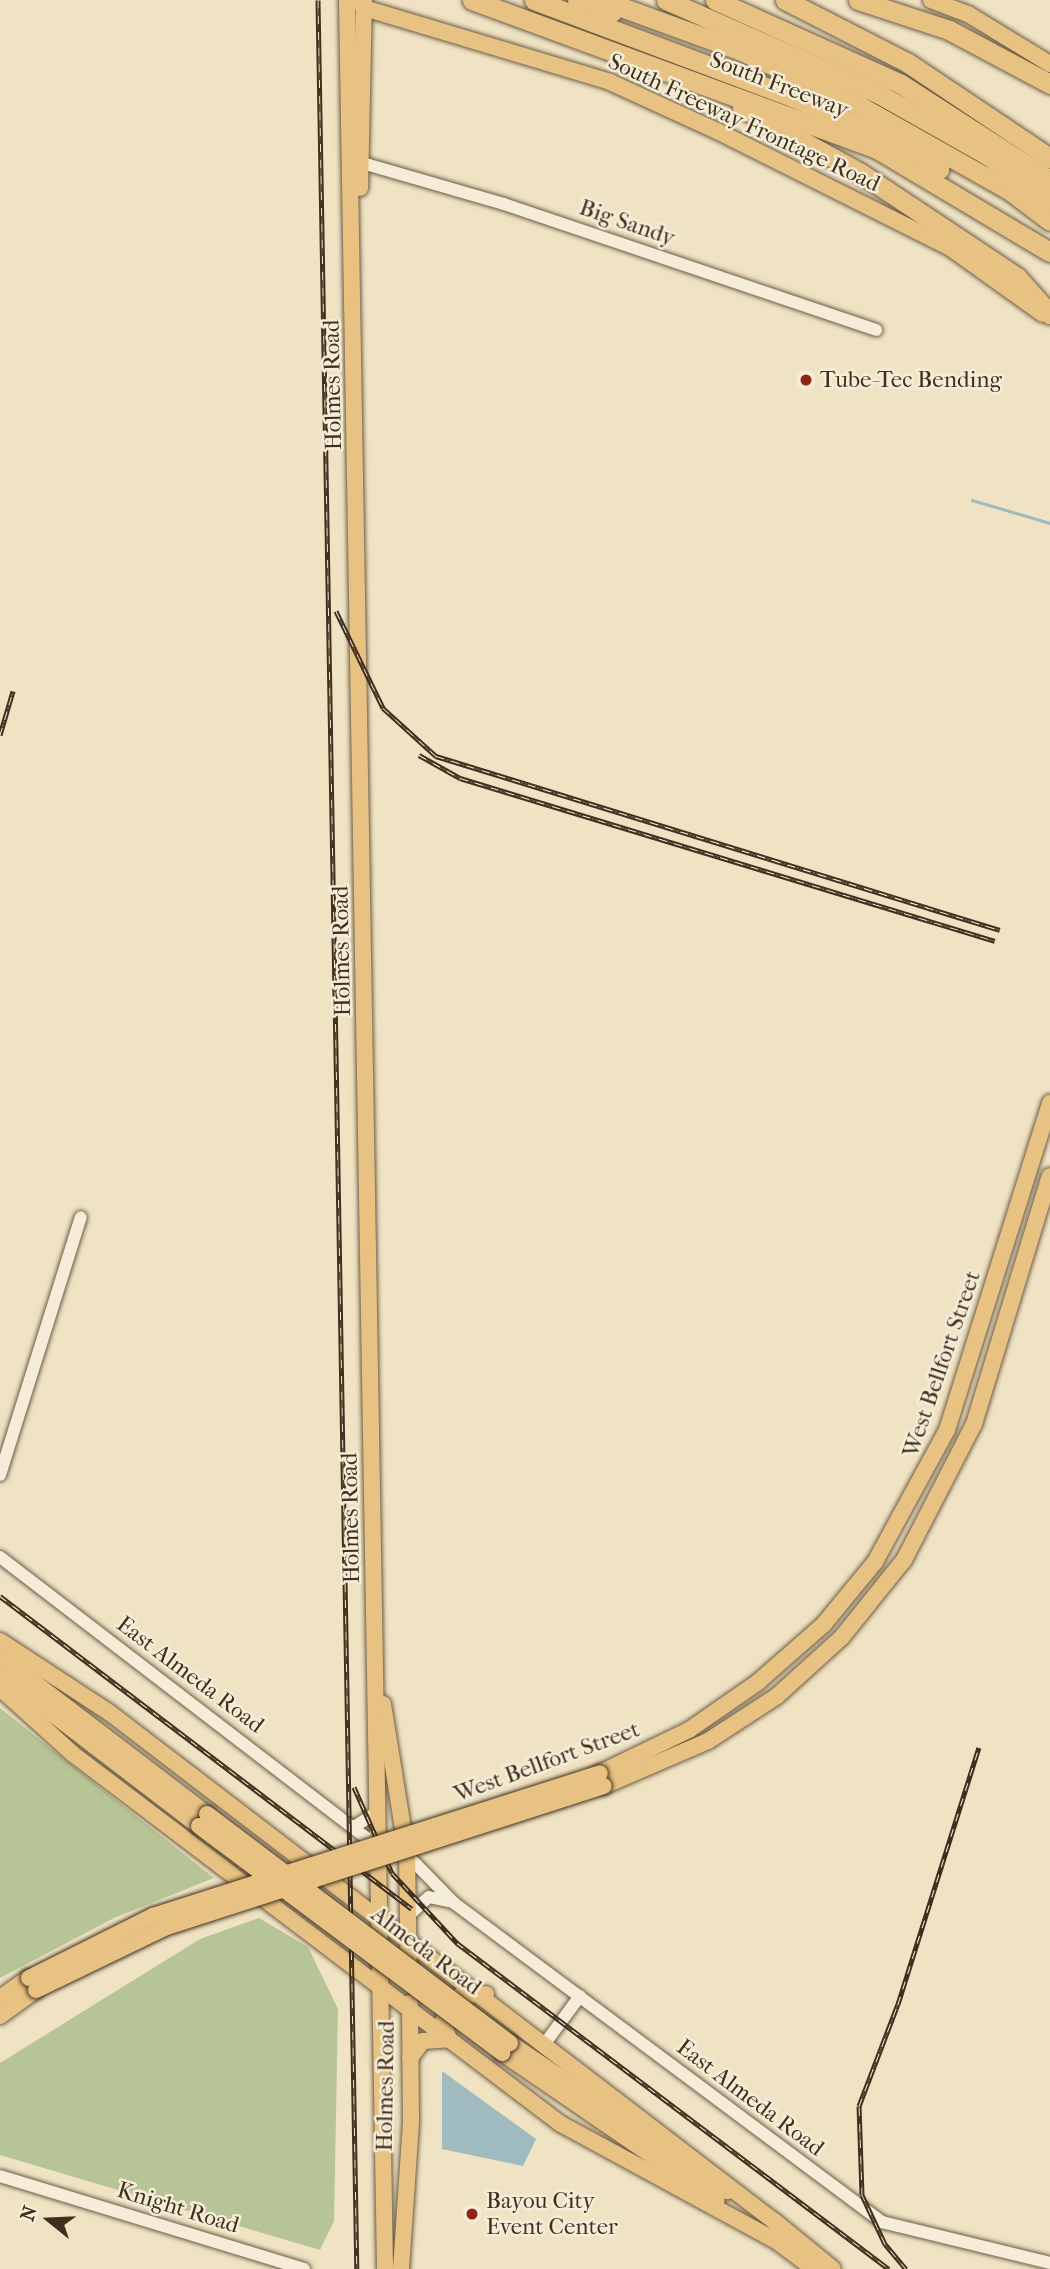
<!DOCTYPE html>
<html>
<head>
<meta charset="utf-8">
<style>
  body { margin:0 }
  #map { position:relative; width:1050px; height:2269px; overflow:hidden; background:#efe3c3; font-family:"IM FELL French Canon",serif }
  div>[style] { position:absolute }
  .green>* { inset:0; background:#b7c495 }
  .water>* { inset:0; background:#9fbbbf }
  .stream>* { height:2.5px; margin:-1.25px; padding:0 1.25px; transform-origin:1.25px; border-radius:1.25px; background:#9fbbbf }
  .roads { filter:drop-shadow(0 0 2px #6c5c47) drop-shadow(0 0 2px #6c5c47) }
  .minor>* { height:12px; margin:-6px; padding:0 6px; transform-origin:6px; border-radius:6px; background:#f5edd8 }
  .major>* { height:16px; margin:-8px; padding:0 8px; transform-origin:8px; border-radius:8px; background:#e8c282 }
  .highway>* { height:19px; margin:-9.5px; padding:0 9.5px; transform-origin:9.5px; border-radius:9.5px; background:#e8c282 }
  .rail>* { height:5px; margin-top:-2.5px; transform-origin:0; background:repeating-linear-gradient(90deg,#f5edd8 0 8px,#412f1e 0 16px); box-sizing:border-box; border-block:2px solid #412f1e }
  .bridges { filter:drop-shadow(0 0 2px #412f1e) drop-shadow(0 0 2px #412f1e) }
  .major-bridge>* { height:16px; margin:-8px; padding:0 8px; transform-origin:8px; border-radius:8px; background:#e8c282 }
  .dots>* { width:19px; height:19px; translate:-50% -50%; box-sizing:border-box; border:4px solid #f5edd8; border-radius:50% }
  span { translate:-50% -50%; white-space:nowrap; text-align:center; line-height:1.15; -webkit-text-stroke:5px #f5edd8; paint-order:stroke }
  .street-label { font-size:23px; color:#412f1e }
  .poi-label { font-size:23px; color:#412f1e }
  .left { translate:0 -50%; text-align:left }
  .north { position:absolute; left:14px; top:2185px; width:70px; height:70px; -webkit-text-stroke:5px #f5edd8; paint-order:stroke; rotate:288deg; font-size:19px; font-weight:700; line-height:28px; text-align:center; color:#412f1e }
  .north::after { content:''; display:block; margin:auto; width:24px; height:32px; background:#412f1e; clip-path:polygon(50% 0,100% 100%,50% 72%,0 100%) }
</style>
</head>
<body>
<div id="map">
  <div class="green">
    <i style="clip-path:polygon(0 1708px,214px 1878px,114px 1918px,0 1978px)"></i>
    <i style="clip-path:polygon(259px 1918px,308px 1947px,338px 2009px,334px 2221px,320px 2250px,0 2155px,0 2063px,200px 1939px)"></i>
  </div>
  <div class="water">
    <i style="clip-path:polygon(442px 2071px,536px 2139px,523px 2166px,442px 2149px)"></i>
  </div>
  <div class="stream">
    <i style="left:972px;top:500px;width:81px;rotate:16.4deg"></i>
  </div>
  <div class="roads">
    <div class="minor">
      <i style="left:362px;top:163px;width:148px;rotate:16.1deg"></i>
      <i style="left:504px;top:204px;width:393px;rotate:18.7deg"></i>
      <i style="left:0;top:1475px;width:270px;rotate:-72.6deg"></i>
      <i style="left:0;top:1557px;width:479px;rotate:37.5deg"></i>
      <i style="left:354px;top:1827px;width:27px;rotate:-33deg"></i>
      <i style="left:408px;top:1856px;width:66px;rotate:45.6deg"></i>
      <i style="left:454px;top:1903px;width:534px;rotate:36.7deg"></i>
      <i style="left:882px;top:2222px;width:173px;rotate:13.7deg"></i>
      <i style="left:410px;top:1914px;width:25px;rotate:-42deg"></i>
      <i style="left:429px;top:1897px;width:25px;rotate:12deg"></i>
      <i style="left:546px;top:2042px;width:57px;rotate:-53.5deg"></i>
      <i style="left:0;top:2176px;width:318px;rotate:17deg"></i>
    </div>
    <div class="major">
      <i style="left:347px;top:0;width:2269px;rotate:89.04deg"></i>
      <i style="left:359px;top:0;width:9px;rotate:58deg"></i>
      <i style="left:364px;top:8px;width:257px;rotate:16.7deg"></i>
      <i style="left:610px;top:82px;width:118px;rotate:24.6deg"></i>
      <i style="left:717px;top:131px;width:259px;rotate:26.6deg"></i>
      <i style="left:949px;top:247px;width:115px;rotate:35.5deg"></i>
      <i style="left:931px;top:0;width:40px;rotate:21deg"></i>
      <i style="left:968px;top:14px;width:96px;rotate:31.4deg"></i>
      <i style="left:360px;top:188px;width:188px;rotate:-88.8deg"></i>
      <i style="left:0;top:1641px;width:131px;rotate:33.2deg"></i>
      <i style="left:110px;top:1713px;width:842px;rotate:37.43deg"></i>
      <i style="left:0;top:1656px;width:260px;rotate:37.4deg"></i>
      <i style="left:0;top:1674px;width:250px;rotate:37.4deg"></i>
      <i style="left:0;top:1688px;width:98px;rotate:42.1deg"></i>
      <i style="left:73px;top:1754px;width:612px;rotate:37.17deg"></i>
      <i style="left:561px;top:2124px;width:247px;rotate:28.5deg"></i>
      <i style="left:383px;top:1704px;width:152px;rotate:80.9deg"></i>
      <i style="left:407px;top:1854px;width:123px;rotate:89.1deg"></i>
      <i style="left:600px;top:1773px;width:99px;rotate:-25.8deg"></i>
      <i style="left:689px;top:1730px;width:84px;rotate:-34.8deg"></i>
      <i style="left:758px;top:1682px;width:88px;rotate:-41.3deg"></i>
      <i style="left:824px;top:1624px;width:80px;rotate:-50.6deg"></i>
      <i style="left:875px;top:1562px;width:150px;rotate:-61.4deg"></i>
      <i style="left:947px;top:1430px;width:343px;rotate:-72.5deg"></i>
      <i style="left:604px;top:1786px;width:113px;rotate:-23.4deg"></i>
      <i style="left:708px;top:1741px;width:82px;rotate:-33.1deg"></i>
      <i style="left:777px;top:1696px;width:88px;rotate:-42.2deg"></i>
      <i style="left:842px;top:1637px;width:99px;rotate:-51.2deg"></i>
      <i style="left:904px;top:1560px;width:153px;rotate:-62.8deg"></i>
      <i style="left:974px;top:1424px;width:259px;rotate:-73deg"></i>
      <i style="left:0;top:1998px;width:35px;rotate:-35deg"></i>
      <i style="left:0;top:2016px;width:44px;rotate:-35.8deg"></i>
      <i style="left:449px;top:2039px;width:18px;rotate:-109deg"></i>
      <i style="left:443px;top:2022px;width:19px;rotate:-72deg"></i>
      <i style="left:449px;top:2004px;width:15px;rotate:-37deg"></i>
      <i style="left:461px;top:1995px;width:25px;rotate:-2deg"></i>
      <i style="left:510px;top:2043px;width:263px;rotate:34.3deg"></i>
      <i style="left:502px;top:2053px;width:260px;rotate:34.4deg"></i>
      <i style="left:410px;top:2058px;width:21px;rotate:-53deg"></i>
      <i style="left:423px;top:2041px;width:26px;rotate:-4deg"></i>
      <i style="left:773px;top:2220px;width:77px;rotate:39.2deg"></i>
      <i style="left:770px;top:2236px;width:55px;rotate:36.9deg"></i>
      <i style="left:401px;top:2269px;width:148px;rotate:-86.1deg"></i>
      <i style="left:411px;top:2121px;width:118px;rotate:-90.5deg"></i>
    </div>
    <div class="highway">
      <i style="left:472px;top:0;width:432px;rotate:20.2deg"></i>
      <i style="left:877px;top:149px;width:201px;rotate:30.8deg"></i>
      <i style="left:534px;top:0;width:276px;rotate:20.6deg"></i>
      <i style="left:792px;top:97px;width:103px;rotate:23.3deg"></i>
      <i style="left:887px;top:138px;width:61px;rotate:30.8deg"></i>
      <i style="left:577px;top:0;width:37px;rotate:19deg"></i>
      <i style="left:602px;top:0;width:146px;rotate:20.1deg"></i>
      <i style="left:739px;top:50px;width:131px;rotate:24.8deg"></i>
      <i style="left:858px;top:105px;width:173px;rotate:29.4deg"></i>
      <i style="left:1009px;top:190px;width:51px;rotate:37.1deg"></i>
      <i style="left:666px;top:0;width:233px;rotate:23.8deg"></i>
      <i style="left:879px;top:94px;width:124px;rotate:29.5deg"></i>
      <i style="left:987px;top:155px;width:77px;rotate:35.5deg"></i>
      <i style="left:715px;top:0;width:204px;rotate:24.3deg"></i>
      <i style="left:901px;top:84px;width:177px;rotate:32.8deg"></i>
      <i style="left:785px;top:0;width:138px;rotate:27.1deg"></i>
      <i style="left:908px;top:63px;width:171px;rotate:33.8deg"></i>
      <i style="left:858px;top:0;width:96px;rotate:18.2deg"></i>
      <i style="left:949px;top:30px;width:115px;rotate:28.1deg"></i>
      <i style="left:742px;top:108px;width:133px;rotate:28.7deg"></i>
      <i style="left:859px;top:172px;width:190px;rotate:33.6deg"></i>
      <i style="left:1017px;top:277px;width:50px;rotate:48.3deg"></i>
    </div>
  </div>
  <div class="rail">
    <i style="left:318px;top:0;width:2269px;rotate:89.02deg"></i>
    <i style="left:336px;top:611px;width:108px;rotate:64.1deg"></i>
    <i style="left:383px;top:708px;width:72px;rotate:42.2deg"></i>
    <i style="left:436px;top:756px;width:590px;rotate:17.15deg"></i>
    <i style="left:0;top:735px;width:46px;rotate:-73.5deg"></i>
    <i style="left:419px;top:755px;width:47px;rotate:29.3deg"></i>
    <i style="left:460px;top:778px;width:559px;rotate:16.94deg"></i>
    <i style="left:0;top:1596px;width:517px;rotate:37.22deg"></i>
    <i style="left:354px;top:1787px;width:94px;rotate:66.2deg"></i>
    <i style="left:392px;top:1873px;width:96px;rotate:47.1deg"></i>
    <i style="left:457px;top:1943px;width:541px;rotate:37.04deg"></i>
    <i style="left:906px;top:2269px;width:33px;rotate:-130deg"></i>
    <i style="left:885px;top:2244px;width:54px;rotate:-115.1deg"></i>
    <i style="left:862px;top:2195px;width:89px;rotate:-91.9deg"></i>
    <i style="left:859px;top:2106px;width:109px;rotate:-69.1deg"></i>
    <i style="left:898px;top:2004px;width:269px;rotate:-72.5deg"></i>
  </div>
  <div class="bridges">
    <div class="major-bridge">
      <i style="left:207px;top:1814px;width:380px;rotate:37.1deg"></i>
      <i style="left:199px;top:1826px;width:379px;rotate:36.8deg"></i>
      <i style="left:29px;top:1978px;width:139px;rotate:-26.6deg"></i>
      <i style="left:153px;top:1916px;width:469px;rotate:-17.7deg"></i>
      <i style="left:36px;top:1990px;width:142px;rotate:-25.8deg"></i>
      <i style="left:164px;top:1928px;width:462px;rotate:-17.9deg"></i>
    </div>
  </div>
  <div class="dots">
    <i style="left:806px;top:380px;background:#8f2418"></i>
    <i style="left:472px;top:2214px;background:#8f2418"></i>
  </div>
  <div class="street-label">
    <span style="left:779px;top:85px;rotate:21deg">South Freeway</span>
    <span style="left:744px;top:123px;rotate:25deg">South Freeway Frontage Road</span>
    <span style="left:627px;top:223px;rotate:19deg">Big Sandy</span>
    <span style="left:333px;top:385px;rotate:-91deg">Holmes Road</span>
    <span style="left:342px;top:951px;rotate:-91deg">Holmes Road</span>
    <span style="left:942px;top:1364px;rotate:-71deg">West Bellfort Street</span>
    <span style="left:351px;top:1518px;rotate:-91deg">Holmes Road</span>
    <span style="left:190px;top:1675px;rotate:37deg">East Almeda Road</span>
    <span style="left:547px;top:1762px;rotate:-20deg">West Bellfort Street</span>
    <span style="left:426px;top:1951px;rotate:37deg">Almeda Road</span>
    <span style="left:386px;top:2086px;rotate:-89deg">Holmes Road</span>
    <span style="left:750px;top:2098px;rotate:37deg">East Almeda Road</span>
    <span style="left:178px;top:2208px;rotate:17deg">Knight Road</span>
  </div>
  <div class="poi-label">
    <span class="left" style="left:820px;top:380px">Tube-Tec Bending</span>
    <span class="left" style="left:486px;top:2214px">Bayou City<br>Event Center</span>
  </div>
  <div class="north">N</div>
</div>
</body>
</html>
